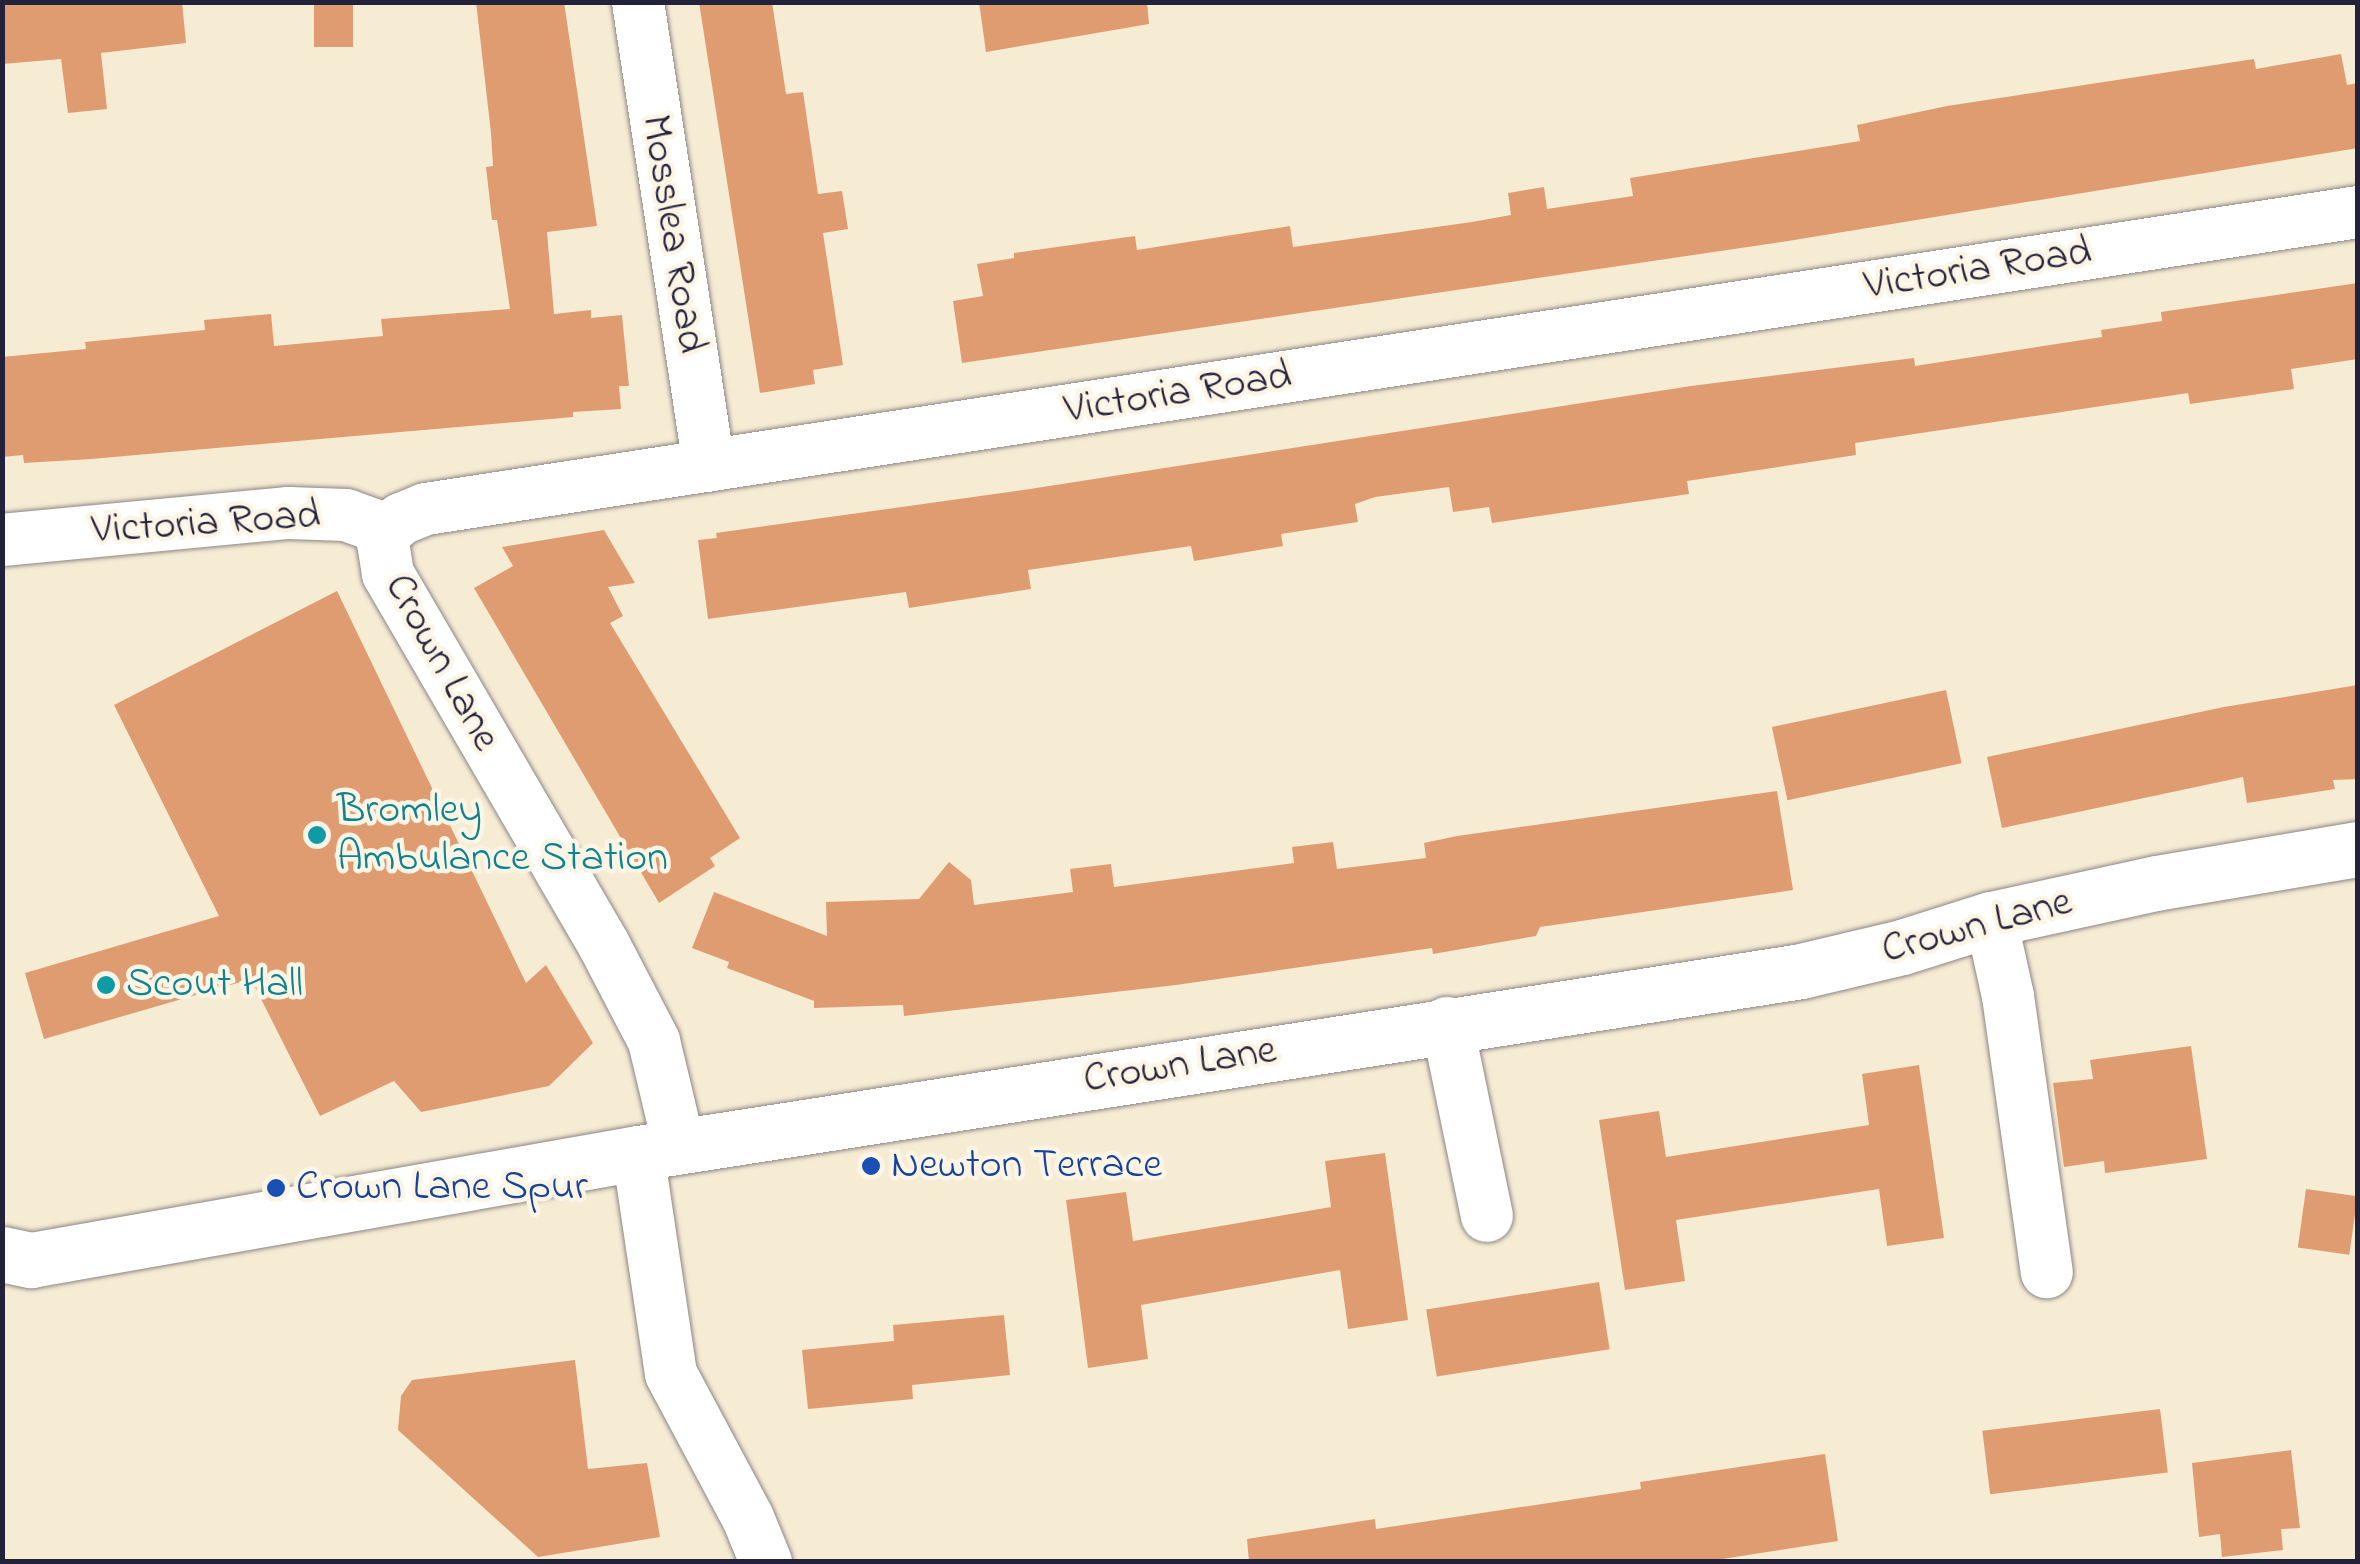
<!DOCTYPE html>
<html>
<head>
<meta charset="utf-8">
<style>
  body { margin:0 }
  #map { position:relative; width:2360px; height:1564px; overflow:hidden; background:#f6ebd3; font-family:"Indie Flower",sans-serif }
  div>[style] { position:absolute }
  .building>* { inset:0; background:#e09c71; transform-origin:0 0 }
  .roads { filter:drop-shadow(0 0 2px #8c8687) drop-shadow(0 0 2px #8c8687) }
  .minor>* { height:52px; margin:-26px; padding:0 26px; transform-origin:26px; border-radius:26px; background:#fff }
  .tertiary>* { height:55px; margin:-27.5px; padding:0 27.5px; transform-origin:27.5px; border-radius:27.5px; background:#fff }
  .dots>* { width:28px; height:28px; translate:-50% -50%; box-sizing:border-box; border:5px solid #fcf5e5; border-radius:50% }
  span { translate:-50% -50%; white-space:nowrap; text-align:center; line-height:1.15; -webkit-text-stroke:9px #fcf5e5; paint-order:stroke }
  .street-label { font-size:42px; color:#22223b }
  .culture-label { font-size:42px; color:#0d838f }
  .left { translate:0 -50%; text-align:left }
  .transit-label { font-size:42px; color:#164399 }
  .frame { position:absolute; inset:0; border:5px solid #22223b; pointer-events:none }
</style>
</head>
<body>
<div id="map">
  <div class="building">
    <i style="clip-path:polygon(2px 2px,182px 2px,186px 43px,101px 53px,107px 109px,68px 113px,61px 59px,2px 64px)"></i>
    <i style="left:314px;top:2px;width:39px;height:45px"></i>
    <i style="clip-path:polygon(476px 2px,564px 2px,597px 226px,547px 232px,554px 314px,591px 310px,591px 318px,622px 315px,629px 386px,619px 386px,621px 409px,573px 412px,573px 417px,91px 459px,24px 463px,23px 455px,2px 457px,2px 357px,86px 349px,85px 342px,205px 330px,204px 320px,271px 314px,274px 346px,383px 336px,381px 319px,510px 309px,497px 220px,492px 220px,486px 167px,493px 166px,491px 133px)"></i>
    <i style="clip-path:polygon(699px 2px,772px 2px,786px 94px,803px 92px,818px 194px,842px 191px,848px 229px,823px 233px,843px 365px,813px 370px,815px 384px,760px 393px)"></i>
    <i style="clip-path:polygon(979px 2px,1147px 2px,1149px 24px,986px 52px)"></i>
    <i style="clip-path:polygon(2341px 54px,2347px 85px,2358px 83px,2358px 148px,1788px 241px,962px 363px,953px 301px,983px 296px,977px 264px,1014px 258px,1014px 253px,1135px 236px,1137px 250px,1290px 226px,1293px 247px,1472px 222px,1511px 215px,1508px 193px,1544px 187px,1547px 209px,1633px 196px,1630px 178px,1860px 141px,1857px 125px,1947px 106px,2254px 59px,2256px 69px)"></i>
    <i style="clip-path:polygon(2358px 283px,2358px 359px,2291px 369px,2294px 389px,2190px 404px,2188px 393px,1855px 443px,1856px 455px,1687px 481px,1689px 494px,1492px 523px,1489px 507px,1453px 512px,1449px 487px,1375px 497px,1355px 504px,1358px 522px,1281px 534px,1283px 546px,1194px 561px,1191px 546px,1028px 570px,1031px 589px,909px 608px,906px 592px,708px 619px,698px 540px,717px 538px,716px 533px,1030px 489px,1691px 386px,1914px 358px,1915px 366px,2102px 337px,2101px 330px,2162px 321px,2161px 312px)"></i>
    <i style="clip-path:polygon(604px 530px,635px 583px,608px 587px,623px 616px,610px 623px,740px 838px,710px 858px,715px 866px,659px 903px,474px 588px,513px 566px,502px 547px)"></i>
    <i style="clip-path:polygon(337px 591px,526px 983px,546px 965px,593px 1043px,549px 1086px,421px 1112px,394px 1081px,320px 1116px,251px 979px,44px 1039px,25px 973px,219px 916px,114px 705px)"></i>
    <i style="clip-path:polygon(2358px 685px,2358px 779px,2333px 780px,2335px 789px,2247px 803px,2243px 777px,2002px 828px,1987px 757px,2224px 707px)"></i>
    <i style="left:1946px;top:690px;width:75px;height:178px;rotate:78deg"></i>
    <i style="clip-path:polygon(1777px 791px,1793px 890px,1540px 927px,1536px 936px,1433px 954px,1432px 948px,1176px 985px,904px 1016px,903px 1005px,814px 1008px,814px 1001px,727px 968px,729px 962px,692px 948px,714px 892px,827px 936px,826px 902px,919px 899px,949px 862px,971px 880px,974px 905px,1073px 892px,1070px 869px,1111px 864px,1114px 887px,1294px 863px,1292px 847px,1333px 842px,1337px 869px,1426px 858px,1424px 843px,1457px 836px)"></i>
    <i style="clip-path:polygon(2191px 1046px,2207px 1159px,2105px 1173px,2104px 1161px,2064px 1167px,2053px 1083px,2093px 1079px,2090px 1060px)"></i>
    <i style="clip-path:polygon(1919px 1065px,1944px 1238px,1887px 1246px,1879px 1189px,1676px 1220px,1685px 1281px,1625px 1290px,1599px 1120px,1659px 1111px,1666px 1157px,1869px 1125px,1862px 1074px)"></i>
    <i style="clip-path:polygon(1385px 1153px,1408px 1320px,1348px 1329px,1340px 1270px,1141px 1305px,1148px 1359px,1088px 1368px,1066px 1200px,1126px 1192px,1133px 1241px,1331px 1207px,1325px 1161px)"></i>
    <i style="left:2306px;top:1189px;width:52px;height:59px;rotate:8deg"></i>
    <i style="left:1599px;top:1282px;width:68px;height:175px;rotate:81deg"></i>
    <i style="clip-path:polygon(1004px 1315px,1010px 1375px,912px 1385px,913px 1399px,808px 1409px,802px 1350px,894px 1341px,893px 1325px)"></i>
    <i style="clip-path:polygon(575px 1360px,588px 1469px,647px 1463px,660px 1537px,538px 1557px,398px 1430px,401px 1396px,412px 1380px)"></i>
    <i style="left:2160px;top:1409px;width:64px;height:179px;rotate:83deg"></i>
    <i style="clip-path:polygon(2291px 1450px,2300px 1528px,2281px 1529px,2283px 1550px,2222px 1557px,2220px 1534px,2199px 1537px,2192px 1463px)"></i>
    <i style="clip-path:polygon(1825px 1454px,1838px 1541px,1703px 1562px,1249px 1562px,1247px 1539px,1375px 1519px,1376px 1529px,1641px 1489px,1640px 1482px)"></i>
  </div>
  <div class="roads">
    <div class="minor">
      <i style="left:638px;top:2px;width:469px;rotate:81.3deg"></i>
      <i style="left:2px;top:540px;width:288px;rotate:-5.4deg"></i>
      <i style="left:289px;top:513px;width:57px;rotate:2deg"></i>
      <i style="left:346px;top:515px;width:45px;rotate:19.7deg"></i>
      <i style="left:1991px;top:919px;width:79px;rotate:77.6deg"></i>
      <i style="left:2008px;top:996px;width:279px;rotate:82deg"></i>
      <i style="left:1447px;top:1023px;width:197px;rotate:78.3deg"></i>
      <i style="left:679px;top:1146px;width:108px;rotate:-103.4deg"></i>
      <i style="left:654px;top:1041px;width:108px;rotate:-117.5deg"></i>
      <i style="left:604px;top:945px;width:429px;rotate:-120.2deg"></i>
      <i style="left:388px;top:574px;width:31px;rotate:-99deg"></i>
      <i style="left:383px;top:543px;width:14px;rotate:-69deg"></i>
      <i style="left:388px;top:530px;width:17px;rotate:-40deg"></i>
      <i style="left:401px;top:519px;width:27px;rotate:-22deg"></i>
      <i style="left:426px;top:509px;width:1955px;rotate:-8.74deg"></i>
      <i style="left:638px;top:1153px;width:223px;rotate:81.5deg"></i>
      <i style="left:671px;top:1374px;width:163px;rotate:61.9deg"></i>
      <i style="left:748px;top:1518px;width:48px;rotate:67.8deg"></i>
    </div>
    <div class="tertiary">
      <i style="left:2px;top:1254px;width:30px;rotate:12deg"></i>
      <i style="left:31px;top:1260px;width:616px;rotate:-10deg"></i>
      <i style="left:638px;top:1153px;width:1177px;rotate:-8.89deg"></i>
      <i style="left:1801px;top:971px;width:104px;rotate:-13.4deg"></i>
      <i style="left:1902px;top:947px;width:93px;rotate:-17.5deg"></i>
      <i style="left:1991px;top:919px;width:169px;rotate:-12.3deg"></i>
      <i style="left:2156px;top:883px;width:205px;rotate:-9.6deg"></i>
    </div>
  </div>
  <div class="dots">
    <i style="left:317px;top:835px;background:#0f9aa8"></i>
    <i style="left:106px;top:985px;background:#0f9aa8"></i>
    <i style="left:871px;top:1166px;background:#1a4fb4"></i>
    <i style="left:276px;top:1188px;background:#1a4fb4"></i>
  </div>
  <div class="street-label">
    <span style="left:672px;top:234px;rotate:81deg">Mosslea Road</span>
    <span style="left:1978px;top:270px;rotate:-9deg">Victoria Road</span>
    <span style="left:1178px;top:394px;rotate:-9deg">Victoria Road</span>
    <span style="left:206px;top:524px;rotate:-4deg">Victoria Road</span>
    <span style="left:441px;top:663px;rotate:61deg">Crown Lane</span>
    <span style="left:1977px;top:927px;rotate:-15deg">Crown Lane</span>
    <span style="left:1180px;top:1066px;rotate:-9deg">Crown Lane</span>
  </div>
  <div class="culture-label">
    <span class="left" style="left:337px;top:835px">Bromley<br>Ambulance Station</span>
    <span class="left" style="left:126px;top:985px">Scout Hall</span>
  </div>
  <div class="transit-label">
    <span class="left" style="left:891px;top:1166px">Newton Terrace</span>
    <span class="left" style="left:296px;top:1188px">Crown Lane Spur</span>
  </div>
  <div class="frame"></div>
</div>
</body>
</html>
